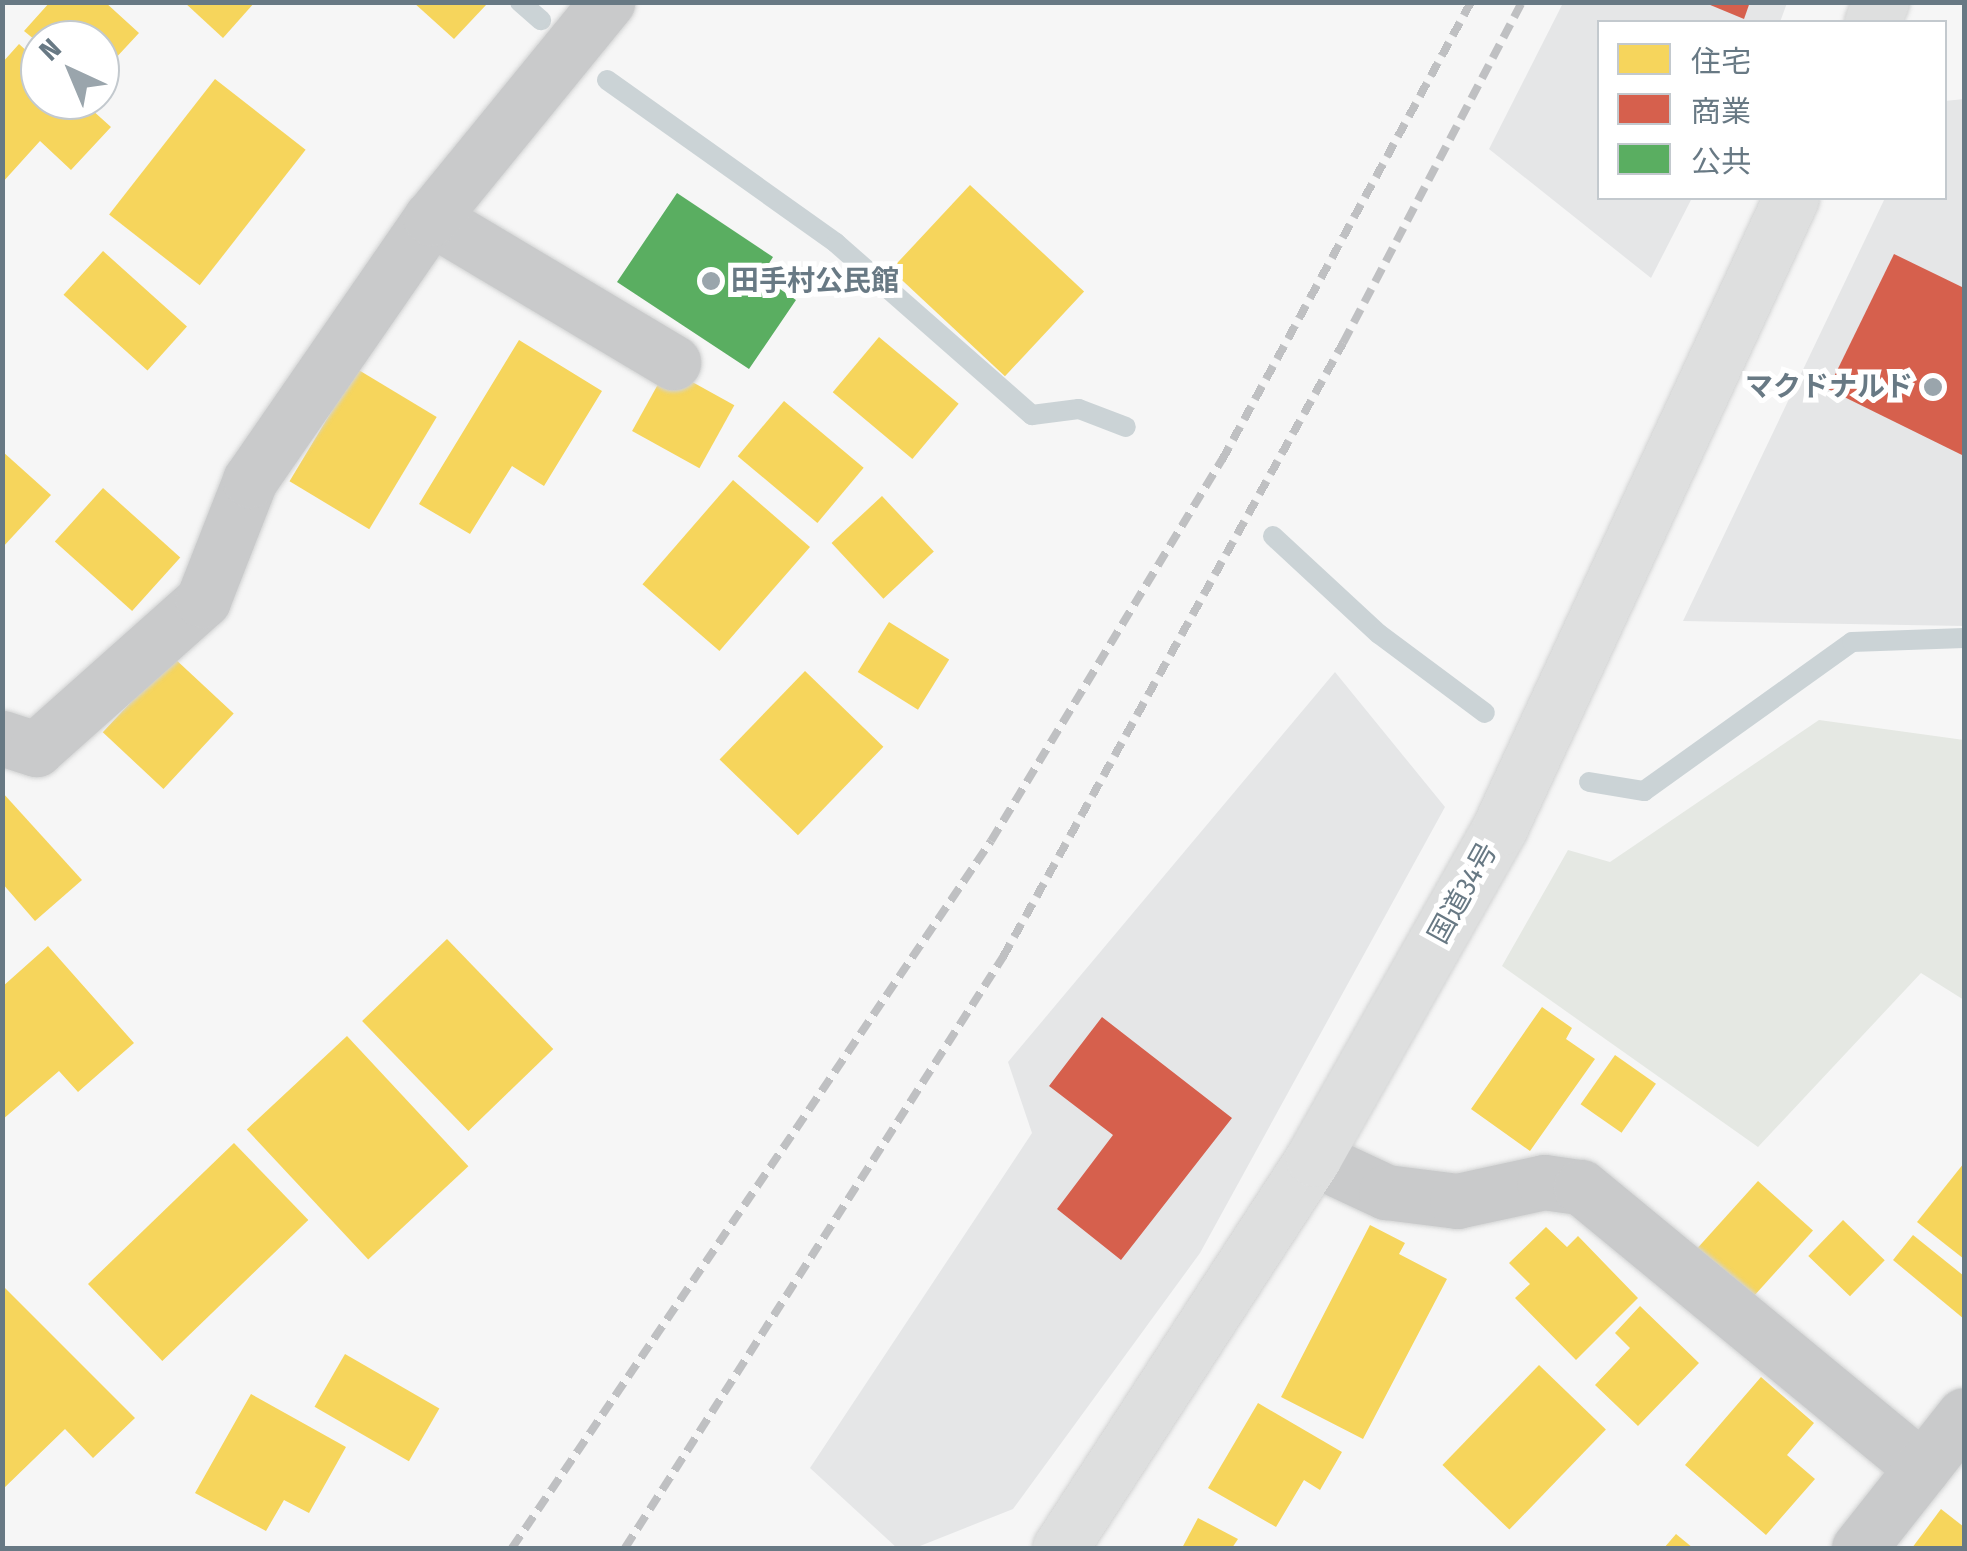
<!DOCTYPE html>
<html>
<head>
<meta charset="utf-8">
<style>
  body { margin:0 }
  #map { position:relative; width:1967px; height:1551px; overflow:hidden; background:#f6f6f6; font-family:"Fira Sans Condensed","Noto Sans JP",sans-serif }
  div>[style] { position:absolute }
  .built>* { inset:0; background:#e5e6e7 }
  .green>* { inset:0; background:#e5e8e3 }
  .homes>* { inset:0; background:#f6d55c; transform-origin:0 0 }
  .shops>* { inset:0; background:#d6604d }
  .public>* { inset:0; background:#5aae61 }
  .stream>* { height:20px; margin:-10px; padding:0 10px; transform-origin:10px; border-radius:10px; background:#cbd3d6 }
  .roads { filter:drop-shadow(0 0 2px #d2d3d3) drop-shadow(0 0 2px #d2d3d3) }
  .street>* { height:55px; margin:-27.5px; padding:0 27.5px; transform-origin:27.5px; border-radius:27.5px; background:#c9cacb }
  .highway>* { height:55px; margin:-27.5px; padding:0 27.5px; transform-origin:27.5px; border-radius:27.5px; background:#dedfdf }
  .rail>* { height:8px; margin-top:-4px; transform-origin:0; background:repeating-linear-gradient(90deg,#bfc0c2 0 15px,transparent 0 23px) }
  .dots>* { width:28px; height:28px; translate:-50% -50%; box-sizing:border-box; border:5px solid #fff; border-radius:50% }
  span { translate:-50% -50%; white-space:nowrap; text-align:center; line-height:1.15; -webkit-text-stroke:10px #fff; paint-order:stroke }
  .poi-label { font-size:28px; color:#687984; font-weight:700 }
  .left { translate:0 -50%; text-align:left }
  .right { translate:-100% -50%; text-align:right }
  .street-label { font-size:28px; color:#687984 }
  .frame { position:absolute; inset:0; border:5px solid #687984; pointer-events:none }
  .legend { position:absolute; left:1597px; top:20px; width:350px; height:180px; box-sizing:border-box; background:#fff; border:2px solid #c3c9ce; margin:0; padding:12px 18px; list-style:none; font-size:30px; color:#687984 }
  .legend li { display:flex; align-items:center; gap:20px; height:50px }
  .legend b { width:50px; border:2px solid #c3c9ce }
  .north { position:absolute; left:20px; top:20px; width:100px; height:100px; box-sizing:border-box; background:#fff; border:2px solid #c3c9ce; border-radius:50%; rotate:316deg; font-size:28px; font-weight:700; line-height:40px; text-align:center; color:#687984 }
  .north::after { content:''; display:block; margin:auto; width:35px; height:45px; background:#9aa5ac; clip-path:polygon(50% 0,100% 100%,50% 72%,0 100%) }
</style>
</head>
<body>
<div id="map">
  <div class="built">
    <i style="clip-path:polygon(1563px 3px,1787px 3px,1780px 22px,1600px 22px,1600px 198px,1692px 198px,1651px 278px,1489px 149px)"></i>
    <i style="clip-path:polygon(1964px 99px,1964px 626px,1683px 621px,1885px 198px,1944px 198px,1945px 101px)"></i>
    <i style="clip-path:polygon(1335px 672px,1445px 807px,1200px 1253px,1013px 1509px,915px 1548px,897px 1548px,810px 1468px,1032px 1133px,1008px 1062px)"></i>
  </div>
  <div class="green">
    <i style="clip-path:polygon(1819px 720px,1964px 740px,1964px 1000px,1921px 973px,1758px 1147px,1502px 966px,1568px 850px,1610px 862px)"></i>
  </div>
  <div class="homes">
    <i style="clip-path:polygon(50px 2px,105px 2px,139px 33px,100px 75px,100px 40px,40px 44px,24px 31px)"></i>
    <i style="clip-path:polygon(184px 2px,255px 2px,223px 38px)"></i>
    <i style="clip-path:polygon(413px 2px,483px 2px,486px 5px,454px 39px)"></i>
    <i style="clip-path:polygon(19px 44px,40px 63px,40px 100px,81px 100px,111px 127px,71px 170px,40px 141px,2px 183px,2px 63px)"></i>
    <i style="left:215px;top:79px;width:115px;height:172px;rotate:38deg"></i>
    <i style="left:970px;top:185px;width:156px;height:116px;rotate:43deg"></i>
    <i style="left:103px;top:251px;width:113px;height:59px;rotate:42deg"></i>
    <i style="left:879px;top:337px;width:104px;height:72px;rotate:40deg"></i>
    <i style="clip-path:polygon(519px 340px,602px 391px,544px 486px,512px 466px,470px 534px,419px 504px)"></i>
    <i style="left:667px;top:368px;width:77px;height:72px;rotate:29deg"></i>
    <i style="left:357px;top:369px;width:93px;height:131px;rotate:31deg"></i>
    <i style="left:784px;top:401px;width:104px;height:72px;rotate:40deg"></i>
    <i style="clip-path:polygon(2px 451px,51px 495px,2px 548px)"></i>
    <i style="left:733px;top:480px;width:102px;height:138px;rotate:41deg"></i>
    <i style="left:103px;top:488px;width:104px;height:72px;rotate:42deg"></i>
    <i style="left:882px;top:496px;width:76px;height:69px;rotate:47deg"></i>
    <i style="left:889px;top:622px;width:71px;height:59px;rotate:32deg"></i>
    <i style="left:173px;top:657px;width:83px;height:103px;rotate:43deg"></i>
    <i style="left:805px;top:671px;width:109px;height:123px;rotate:44deg"></i>
    <i style="clip-path:polygon(2px 792px,82px 880px,35px 921px,2px 883px)"></i>
    <i style="left:447px;top:939px;width:153px;height:118px;rotate:46deg"></i>
    <i style="clip-path:polygon(48px 946px,134px 1043px,78px 1092px,59px 1071px,2px 1120px,2px 987px)"></i>
    <i style="clip-path:polygon(1542px 1007px,1572px 1028px,1566px 1039px,1595px 1059px,1530px 1151px,1471px 1109px)"></i>
    <i style="left:347px;top:1036px;width:178px;height:137px;rotate:47deg"></i>
    <i style="left:1615px;top:1055px;width:50px;height:60px;rotate:35deg"></i>
    <i style="left:234px;top:1143px;width:107px;height:203px;rotate:46deg"></i>
    <i style="clip-path:polygon(1964px 1163px,1964px 1259px,1917px 1222px)"></i>
    <i style="left:1758px;top:1181px;width:74px;height:96px;rotate:42deg"></i>
    <i style="left:1843px;top:1220px;width:58px;height:50px;rotate:44deg"></i>
    <i style="clip-path:polygon(1370px 1225px,1405px 1243px,1399px 1254px,1447px 1279px,1363px 1439px,1281px 1397px)"></i>
    <i style="clip-path:polygon(1546px 1227px,1567px 1247px,1578px 1236px,1638px 1298px,1576px 1360px,1515px 1298px,1530px 1284px,1509px 1263px)"></i>
    <i style="clip-path:polygon(1913px 1235px,1964px 1276px,1964px 1319px,1893px 1260px)"></i>
    <i style="clip-path:polygon(2px 1285px,135px 1418px,93px 1458px,65px 1429px,2px 1490px)"></i>
    <i style="clip-path:polygon(1640px 1306px,1699px 1363px,1638px 1426px,1595px 1385px,1630px 1348px,1615px 1333px)"></i>
    <i style="left:345px;top:1354px;width:109px;height:61px;rotate:30deg"></i>
    <i style="left:1539px;top:1365px;width:93px;height:139px;rotate:44deg"></i>
    <i style="clip-path:polygon(1761px 1377px,1814px 1423px,1787px 1455px,1815px 1479px,1766px 1535px,1685px 1465px)"></i>
    <i style="clip-path:polygon(251px 1394px,346px 1447px,309px 1513px,284px 1500px,266px 1531px,195px 1493px)"></i>
    <i style="clip-path:polygon(1258px 1403px,1342px 1452px,1320px 1490px,1304px 1480px,1276px 1527px,1208px 1488px)"></i>
    <i style="clip-path:polygon(1941px 1509px,1964px 1527px,1964px 1548px,1912px 1548px)"></i>
    <i style="clip-path:polygon(1198px 1518px,1238px 1539px,1232px 1548px,1182px 1548px)"></i>
    <i style="clip-path:polygon(1676px 1534px,1693px 1548px,1664px 1548px)"></i>
  </div>
  <div class="shops">
    <i style="clip-path:polygon(1703px 2px,1750px 2px,1744px 19px)"></i>
    <i style="clip-path:polygon(1894px 254px,1964px 288px,1964px 456px,1828px 389px)"></i>
    <i style="clip-path:polygon(1102px 1017px,1232px 1118px,1121px 1260px,1057px 1209px,1113px 1135px,1049px 1086px)"></i>
  </div>
  <div class="public">
    <i style="clip-path:polygon(677px 193px,773px 257px,761px 276px,796px 300px,749px 369px,617px 282px)"></i>
  </div>
  <div class="stream">
    <i style="left:520px;top:2px;width:28px;rotate:41deg"></i>
    <i style="left:607px;top:80px;width:281px;rotate:35.4deg"></i>
    <i style="left:836px;top:243px;width:261px;rotate:41.3deg"></i>
    <i style="left:1032px;top:415px;width:47px;rotate:-7.3deg"></i>
    <i style="left:1079px;top:409px;width:50px;rotate:21deg"></i>
    <i style="left:1273px;top:536px;width:144px;rotate:42.8deg"></i>
    <i style="left:1379px;top:634px;width:132px;rotate:36.7deg"></i>
    <i style="left:1589px;top:782px;width:56px;rotate:9.3deg"></i>
    <i style="left:1644px;top:791px;width:256px;rotate:-35.6deg"></i>
    <i style="left:1852px;top:642px;width:112px;rotate:-2deg"></i>
  </div>
  <div class="roads">
    <div class="street">
      <i style="left:431px;top:218px;width:282px;rotate:30.8deg"></i>
      <i style="left:2px;top:738px;width:36px;rotate:18deg"></i>
      <i style="left:36px;top:749px;width:224px;rotate:-41.7deg"></i>
      <i style="left:203px;top:600px;width:129px;rotate:-68.6deg"></i>
      <i style="left:250px;top:480px;width:318px;rotate:-55.4deg"></i>
      <i style="left:431px;top:218px;width:279px;rotate:-50.8deg"></i>
      <i style="left:1313px;top:1158px;width:81px;rotate:25deg"></i>
      <i style="left:1386px;top:1192px;width:72px;rotate:7.2deg"></i>
      <i style="left:1457px;top:1201px;width:89px;rotate:-12.3deg"></i>
      <i style="left:1544px;top:1182px;width:37px;rotate:8deg"></i>
      <i style="left:1581px;top:1187px;width:442px;rotate:39.5deg"></i>
      <i style="left:1859px;top:1548px;width:169px;rotate:-51.7deg"></i>
    </div>
    <div class="highway">
      <i style="left:1872px;top:22px;width:22px;rotate:-66deg"></i>
      <i style="left:1060px;top:1548px;width:465px;rotate:-57deg"></i>
      <i style="left:1313px;top:1158px;width:380px;rotate:-60.5deg"></i>
      <i style="left:1500px;top:827px;width:693px;rotate:-65.17deg"></i>
    </div>
  </div>
  <div class="rail">
    <i style="left:512px;top:1548px;width:854px;rotate:-55.88deg"></i>
    <i style="left:991px;top:841px;width:446px;rotate:-58.8deg"></i>
    <i style="left:1222px;top:460px;width:521px;rotate:-61.47deg"></i>
    <i style="left:625px;top:1548px;width:702px;rotate:-57.4deg"></i>
    <i style="left:1003px;top:957px;width:702px;rotate:-61.02deg"></i>
    <i style="left:1343px;top:343px;width:385px;rotate:-62.3deg"></i>
  </div>
  <div class="dots">
    <i style="left:711px;top:281px;background:#9aa5ac"></i>
    <i style="left:1933px;top:387px;background:#9aa5ac"></i>
  </div>
  <div class="poi-label">
    <span class="left" style="left:731px;top:281px">田手村公民館</span>
    <span class="right" style="left:1913px;top:387px">マクドナルド</span>
  </div>
  <div class="street-label">
    <span style="left:1463px;top:893px;rotate:-61deg">国道34号</span>
  </div>
  <div class="frame"></div>
  <ul class="legend">
  <li><b style="height:28px;background:#f6d55c"></b>住宅</li>
  <li><b style="height:28px;background:#d6604d"></b>商業</li>
  <li><b style="height:28px;background:#5aae61"></b>公共</li>
  </ul>
  <div class="north">N</div>
</div>
</body>
</html>
